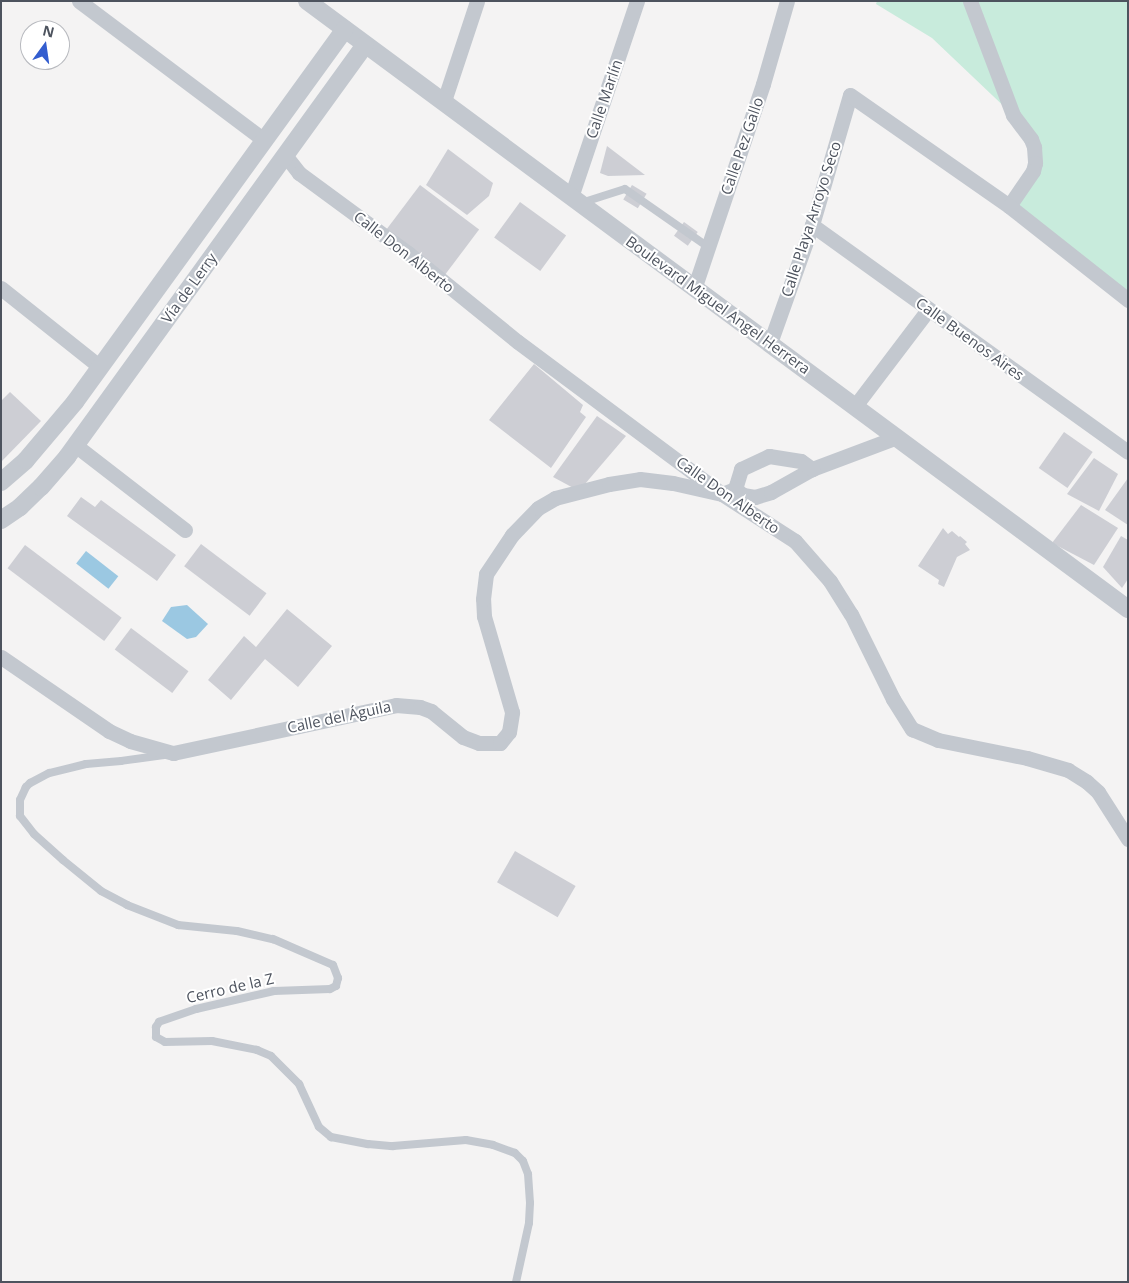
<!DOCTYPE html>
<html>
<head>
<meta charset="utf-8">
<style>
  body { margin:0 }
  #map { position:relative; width:1129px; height:1283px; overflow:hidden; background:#f4f3f3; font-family:"Open Sans",sans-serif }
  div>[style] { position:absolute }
  .green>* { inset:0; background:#c8ebdc }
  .water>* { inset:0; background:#9bc8e2; transform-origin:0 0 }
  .building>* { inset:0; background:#cdced4; transform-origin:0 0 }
  .service>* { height:8px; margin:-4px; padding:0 4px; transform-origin:4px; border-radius:4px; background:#c3c8cf }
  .minor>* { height:15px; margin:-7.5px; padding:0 7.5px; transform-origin:7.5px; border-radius:7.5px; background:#c3c8cf }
  .tertiary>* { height:18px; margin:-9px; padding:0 9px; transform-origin:9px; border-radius:9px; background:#c3c8cf }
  span { translate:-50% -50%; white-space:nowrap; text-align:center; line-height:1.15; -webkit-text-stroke:4px #fff; paint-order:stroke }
  .street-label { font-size:15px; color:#4d535e }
  .frame { position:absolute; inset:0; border:2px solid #4d535e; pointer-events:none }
  .north { position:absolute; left:20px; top:20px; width:50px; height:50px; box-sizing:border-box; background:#fff; border:1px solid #b8babf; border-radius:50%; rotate:14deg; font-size:14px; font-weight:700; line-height:20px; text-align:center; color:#4d535e }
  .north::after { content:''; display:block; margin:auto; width:18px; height:22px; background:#335dcf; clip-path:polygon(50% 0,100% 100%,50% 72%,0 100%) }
</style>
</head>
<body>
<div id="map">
  <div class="green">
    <i style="clip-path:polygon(877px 1px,1128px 1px,1128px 300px,1009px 206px,1035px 163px,1013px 115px,932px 38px,876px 4px)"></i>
  </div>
  <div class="water">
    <i style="left:86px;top:551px;width:41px;height:16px;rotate:38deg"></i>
    <i style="clip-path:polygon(187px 605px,208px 624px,196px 637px,187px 639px,162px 621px,171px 607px)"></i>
  </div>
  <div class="building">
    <i style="clip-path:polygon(607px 146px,645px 175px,608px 176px,600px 173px)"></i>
    <i style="clip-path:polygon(448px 149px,493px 183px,489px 196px,467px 215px,426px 185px)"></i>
    <i style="left:420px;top:185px;width:74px;height:57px;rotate:37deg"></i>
    <i style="left:632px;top:185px;width:17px;height:17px;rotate:31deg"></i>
    <i style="left:520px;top:202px;width:57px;height:44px;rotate:36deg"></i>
    <i style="left:684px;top:222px;width:17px;height:17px;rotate:36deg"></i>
    <i style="clip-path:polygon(534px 364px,583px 405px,580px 412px,586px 417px,551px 468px,489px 420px)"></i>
    <i style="clip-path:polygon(10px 392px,41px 421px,1px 462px,1px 401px)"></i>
    <i style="clip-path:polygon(597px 416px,626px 436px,579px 491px,553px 477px)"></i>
    <i style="left:1064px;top:432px;width:35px;height:44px;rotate:35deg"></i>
    <i style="clip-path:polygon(1094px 458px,1118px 474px,1099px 511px,1067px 494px)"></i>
    <i style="clip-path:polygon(1128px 478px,1128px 525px,1105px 510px)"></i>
    <i style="clip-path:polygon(81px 497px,95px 507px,101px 500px,176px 555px,157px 581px,67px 516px)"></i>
    <i style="clip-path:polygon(1081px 505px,1118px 528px,1094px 565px,1052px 543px)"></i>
    <i style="clip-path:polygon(943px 528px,948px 534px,952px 531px,959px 537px,960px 536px,967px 542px,965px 544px,970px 550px,957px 557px,944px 587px,938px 584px,939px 580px,918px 566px)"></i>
    <i style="clip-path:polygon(1121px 536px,1128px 540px,1128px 579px,1122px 588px,1103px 567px)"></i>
    <i style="left:201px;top:544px;width:82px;height:28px;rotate:37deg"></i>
    <i style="left:25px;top:545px;width:121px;height:29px;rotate:37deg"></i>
    <i style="clip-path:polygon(287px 609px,332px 646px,298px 687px,265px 659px,231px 700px,208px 680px,244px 636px,256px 647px)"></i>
    <i style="left:131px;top:628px;width:72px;height:27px;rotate:37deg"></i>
    <i style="left:515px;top:851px;width:70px;height:36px;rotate:30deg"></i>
  </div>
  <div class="service">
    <i style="left:581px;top:203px;width:46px;rotate:-17.7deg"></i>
    <i style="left:625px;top:189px;width:101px;rotate:34.9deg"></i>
    <i style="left:164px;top:755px;width:43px;rotate:172.1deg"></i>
    <i style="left:121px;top:761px;width:35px;rotate:175deg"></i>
    <i style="left:86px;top:764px;width:38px;rotate:166deg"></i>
    <i style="left:49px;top:773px;width:21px;rotate:152deg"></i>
    <i style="left:30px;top:783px;width:6px;rotate:135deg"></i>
    <i style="left:26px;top:787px;width:14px;rotate:115deg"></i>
    <i style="left:20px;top:800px;width:16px;rotate:90deg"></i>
    <i style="left:20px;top:816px;width:23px;rotate:52deg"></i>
    <i style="left:34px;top:834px;width:39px;rotate:42deg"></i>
    <i style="left:63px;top:860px;width:49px;rotate:39.2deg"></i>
    <i style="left:101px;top:891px;width:30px;rotate:28deg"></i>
    <i style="left:127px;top:905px;width:55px;rotate:21.4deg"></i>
    <i style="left:178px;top:925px;width:59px;rotate:5.8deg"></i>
    <i style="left:237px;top:931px;width:37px;rotate:13deg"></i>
    <i style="left:273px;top:939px;width:65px;rotate:23.4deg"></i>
    <i style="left:333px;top:965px;width:14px;rotate:69deg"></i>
    <i style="left:338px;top:978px;width:8px;rotate:104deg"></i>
    <i style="left:336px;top:986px;width:7px;rotate:153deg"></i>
    <i style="left:330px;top:989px;width:56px;rotate:178deg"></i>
    <i style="left:274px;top:991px;width:80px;rotate:167deg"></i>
    <i style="left:196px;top:1009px;width:39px;rotate:161deg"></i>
    <i style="left:159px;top:1022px;width:6px;rotate:121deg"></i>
    <i style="left:156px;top:1027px;width:10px;rotate:90deg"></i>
    <i style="left:156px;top:1037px;width:10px;rotate:29deg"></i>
    <i style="left:165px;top:1042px;width:47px;rotate:-1.2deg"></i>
    <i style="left:212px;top:1041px;width:46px;rotate:11.3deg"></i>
    <i style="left:257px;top:1050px;width:15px;rotate:23deg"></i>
    <i style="left:271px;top:1056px;width:40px;rotate:45deg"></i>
    <i style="left:299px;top:1084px;width:47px;rotate:65.1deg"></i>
    <i style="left:319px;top:1127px;width:16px;rotate:40deg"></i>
    <i style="left:331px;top:1137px;width:38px;rotate:11deg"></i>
    <i style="left:368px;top:1144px;width:25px;rotate:5deg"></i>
    <i style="left:393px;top:1146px;width:73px;rotate:-4.7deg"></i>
    <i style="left:466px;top:1140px;width:27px;rotate:10deg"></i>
    <i style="left:493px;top:1145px;width:23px;rotate:20deg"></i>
    <i style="left:515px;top:1153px;width:11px;rotate:45deg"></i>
    <i style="left:523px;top:1161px;width:14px;rotate:69deg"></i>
    <i style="left:528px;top:1174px;width:29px;rotate:86deg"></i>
    <i style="left:530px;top:1203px;width:20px;rotate:93deg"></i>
    <i style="left:529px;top:1223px;width:60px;rotate:102.4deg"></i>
  </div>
  <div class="minor">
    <i style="left:79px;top:1px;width:231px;rotate:36.9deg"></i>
    <i style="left:970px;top:1px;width:122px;rotate:69.3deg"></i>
    <i style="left:1013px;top:115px;width:30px;rotate:53deg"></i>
    <i style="left:1031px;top:139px;width:9px;rotate:69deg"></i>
    <i style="left:1034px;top:147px;width:16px;rotate:86deg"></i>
    <i style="left:1035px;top:163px;width:8px;rotate:104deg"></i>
    <i style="left:1033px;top:171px;width:42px;rotate:124.4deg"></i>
    <i style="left:444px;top:101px;width:105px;rotate:-71.7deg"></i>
    <i style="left:285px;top:155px;width:23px;rotate:52deg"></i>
    <i style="left:299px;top:173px;width:135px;rotate:36.3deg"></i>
    <i style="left:408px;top:253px;width:141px;rotate:39deg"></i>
    <i style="left:518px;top:342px;width:254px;rotate:36.7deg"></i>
    <i style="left:722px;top:494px;width:87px;rotate:32.8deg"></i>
    <i style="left:795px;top:541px;width:53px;rotate:48.8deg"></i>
    <i style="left:830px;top:581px;width:39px;rotate:58deg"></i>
    <i style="left:851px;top:614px;width:95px;rotate:63.7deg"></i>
    <i style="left:893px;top:699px;width:36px;rotate:58deg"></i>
    <i style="left:912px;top:729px;width:28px;rotate:23deg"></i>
    <i style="left:938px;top:740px;width:91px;rotate:11.4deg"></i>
    <i style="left:1027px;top:758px;width:43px;rotate:16.3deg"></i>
    <i style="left:1068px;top:770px;width:22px;rotate:32deg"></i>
    <i style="left:1087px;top:782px;width:15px;rotate:42deg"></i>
    <i style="left:1098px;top:792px;width:56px;rotate:57.4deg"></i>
    <i style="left:571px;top:197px;width:207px;rotate:-71.4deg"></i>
    <i style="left:812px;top:225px;width:389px;rotate:35.7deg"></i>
    <i style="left:1px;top:288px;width:127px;rotate:38.6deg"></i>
    <i style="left:694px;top:289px;width:216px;rotate:-71.4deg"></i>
    <i style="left:763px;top:84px;width:86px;rotate:-73.9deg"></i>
    <i style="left:770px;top:343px;width:125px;rotate:-70.4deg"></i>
    <i style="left:812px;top:225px;width:135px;rotate:-73.7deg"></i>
    <i style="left:850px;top:95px;width:194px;rotate:34.9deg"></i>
    <i style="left:1009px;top:206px;width:152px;rotate:38.3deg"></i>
    <i style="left:855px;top:406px;width:121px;rotate:-52.8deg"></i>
    <i style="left:75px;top:445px;width:139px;rotate:37.7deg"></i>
    <i style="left:735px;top:489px;width:10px;rotate:37deg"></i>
    <i style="left:743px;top:495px;width:12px;rotate:9deg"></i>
    <i style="left:755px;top:497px;width:17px;rotate:-17deg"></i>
    <i style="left:771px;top:492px;width:47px;rotate:-29.3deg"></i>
    <i style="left:812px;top:469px;width:91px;rotate:-20.6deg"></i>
    <i style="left:735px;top:489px;width:21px;rotate:-73deg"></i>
    <i style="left:741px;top:469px;width:31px;rotate:-25deg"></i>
    <i style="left:769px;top:456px;width:32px;rotate:9deg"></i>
    <i style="left:801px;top:461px;width:14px;rotate:36deg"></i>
    <i style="left:1px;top:657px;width:131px;rotate:34.4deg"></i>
    <i style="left:109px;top:731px;width:23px;rotate:25deg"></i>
    <i style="left:130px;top:741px;width:45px;rotate:15.6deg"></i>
    <i style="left:173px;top:753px;width:228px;rotate:-12.1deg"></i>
    <i style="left:396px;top:705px;width:24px;rotate:5deg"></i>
    <i style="left:420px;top:707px;width:12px;rotate:20deg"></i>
    <i style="left:431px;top:711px;width:41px;rotate:39.1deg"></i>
    <i style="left:463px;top:737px;width:17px;rotate:21deg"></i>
    <i style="left:479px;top:743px;width:21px"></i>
    <i style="left:500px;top:743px;width:14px;rotate:-51deg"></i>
    <i style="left:509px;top:732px;width:20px;rotate:-81deg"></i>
    <i style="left:512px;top:712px;width:100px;rotate:-106.3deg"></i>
    <i style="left:484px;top:616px;width:17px;rotate:-93deg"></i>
    <i style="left:483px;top:599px;width:25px;rotate:-83deg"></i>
    <i style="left:486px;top:574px;width:47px;rotate:-56.3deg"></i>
    <i style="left:512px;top:535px;width:37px;rotate:-46deg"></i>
    <i style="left:538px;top:508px;width:20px;rotate:-30deg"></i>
    <i style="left:555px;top:498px;width:56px;rotate:-14.5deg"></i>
    <i style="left:609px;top:484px;width:31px;rotate:-9deg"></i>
    <i style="left:640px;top:479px;width:33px;rotate:7deg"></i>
    <i style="left:673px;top:483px;width:50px;rotate:12.7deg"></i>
    <i style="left:722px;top:494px;width:14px;rotate:-21deg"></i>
  </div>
  <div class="tertiary">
    <i style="left:307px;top:1px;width:1022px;rotate:36.52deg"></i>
    <i style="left:1px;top:482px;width:33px;rotate:-41deg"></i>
    <i style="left:26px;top:460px;width:76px;rotate:-49.8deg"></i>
    <i style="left:75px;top:402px;width:460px;rotate:-54.1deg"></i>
    <i style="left:1px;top:520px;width:23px;rotate:-34deg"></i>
    <i style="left:20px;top:507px;width:29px;rotate:-44deg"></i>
    <i style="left:41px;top:487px;width:40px;rotate:-49deg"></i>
    <i style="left:67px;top:457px;width:508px;rotate:-54.12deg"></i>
  </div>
  <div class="street-label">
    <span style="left:604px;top:99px;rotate:-71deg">Calle Marlín</span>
    <span style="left:742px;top:146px;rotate:-71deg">Calle Pez Gallo</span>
    <span style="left:811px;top:219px;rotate:-72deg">Calle Playa Arroyo Seco</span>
    <span style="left:404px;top:252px;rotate:38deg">Calle Don Alberto</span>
    <span style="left:189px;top:288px;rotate:-54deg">Vía de Lerry</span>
    <span style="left:718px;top:305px;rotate:36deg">Boulevard Miguel Angel Herrera</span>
    <span style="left:970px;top:339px;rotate:36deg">Calle Buenos Aires</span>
    <span style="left:728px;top:495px;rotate:35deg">Calle Don Alberto</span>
    <span style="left:339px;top:717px;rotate:-12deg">Calle del Águila</span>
    <span style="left:230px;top:988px;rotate:-13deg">Cerro de la Z</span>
  </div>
  <div class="frame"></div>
  <div class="north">N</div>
</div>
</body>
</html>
